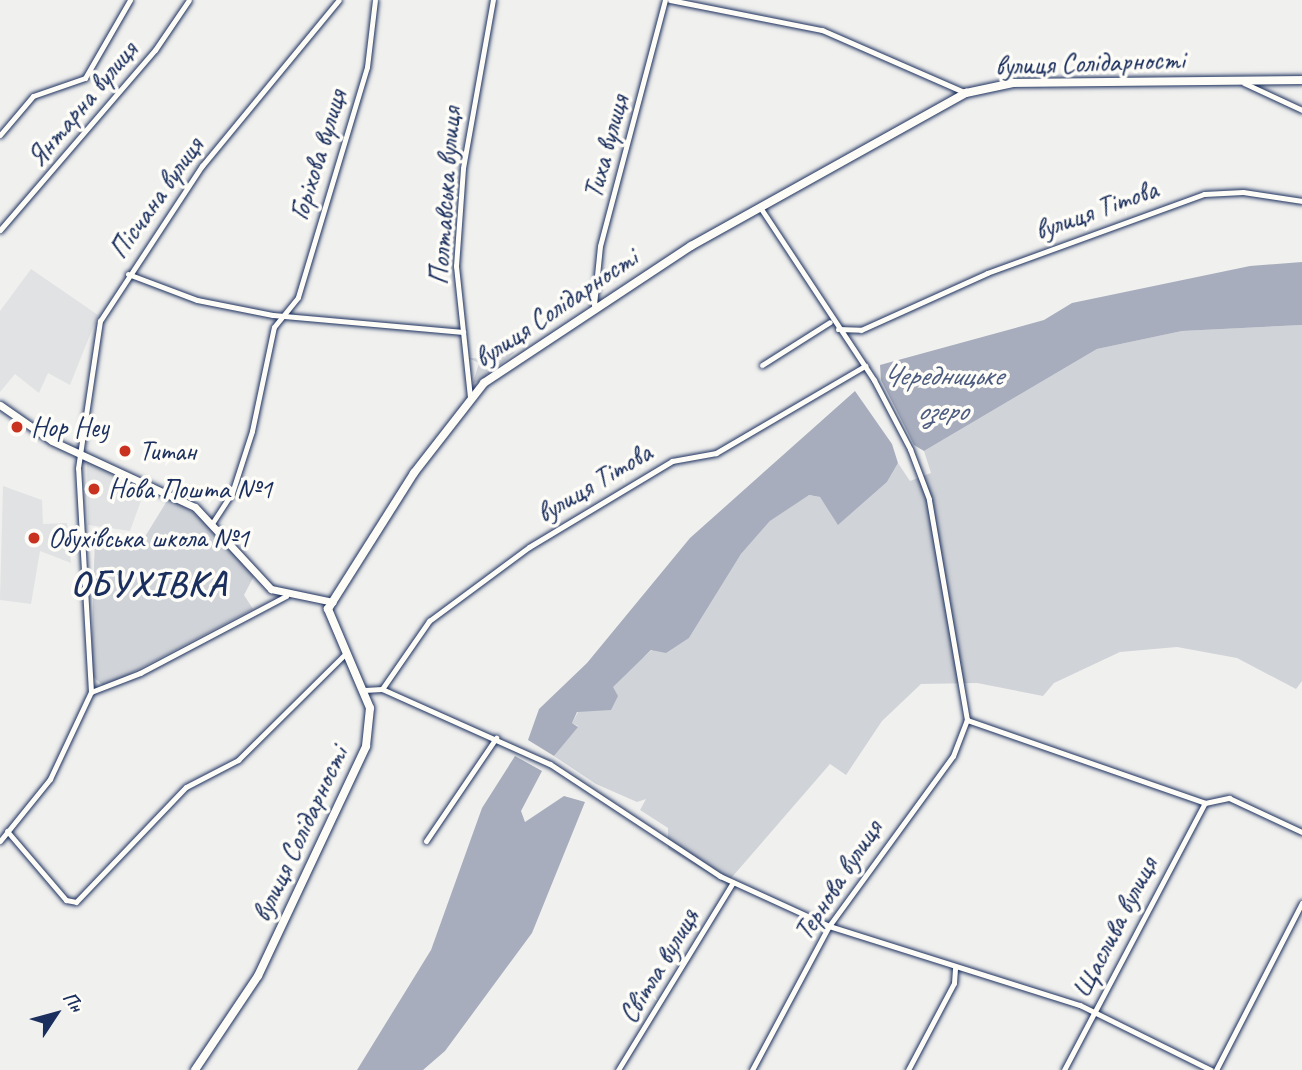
<!DOCTYPE html>
<html>
<head>
<meta charset="utf-8">
<style>
  body { margin:0 }
  #map { position:relative; width:1302px; height:1070px; overflow:hidden; background:#f0f0ee; font-family:Caveat,sans-serif }
  div>[style] { position:absolute }
  .built>* { inset:0; background:#e0e2e3 }
  .green>* { inset:0; background:#d0d3d8 }
  .water>* { inset:0; background:#a7adbd }
  .roads { filter:drop-shadow(0 0 2px #1b2f5e) drop-shadow(0 0 2px #1b2f5e) }
  .minor>* { height:5px; margin:-2.5px; padding:0 2.5px; transform-origin:2.5px; border-radius:2.5px; background:#fdfcf7 }
  .tertiary>* { height:7px; margin:-3.5px; padding:0 3.5px; transform-origin:3.5px; border-radius:3.5px; background:#fdfcf7 }
  .secondary>* { height:8px; margin:-4px; padding:0 4px; transform-origin:4px; border-radius:4px; background:#fdfcf7 }
  .dots>* { width:19px; height:19px; translate:-50% -50%; box-sizing:border-box; border:4px solid #fdfcf7; border-radius:50% }
  span { translate:-50% -50%; white-space:nowrap; text-align:center; line-height:1.15; -webkit-text-stroke:7px #fdfcf7; paint-order:stroke }
  .street-label { font-size:28px; color:#1b2f5e }
  .poi-label { font-size:28px; color:#1b2f5e }
  .left { translate:0 -50%; text-align:left }
  .water-label { font-size:30px; color:#4c5b7f; font-style:italic }
  .district-label { font-size:35px; color:#1b2f5e; font-weight:700; letter-spacing:2px }
  .north { position:absolute; left:21px; top:979px; width:70px; height:70px; -webkit-text-stroke:5px #fdfcf7; paint-order:stroke; rotate:54deg; font-size:19px; font-weight:700; line-height:28px; text-align:center; color:#1b2f5e }
  .north::after { content:''; display:block; margin:auto; width:24px; height:32px; background:#1b2f5e; clip-path:polygon(50% 0,100% 100%,50% 72%,0 100%) }
</style>
</head>
<body>
<div id="map">
  <div class="built">
    <i style="clip-path:polygon(31px 269px,98px 315px,70px 385px,48px 373px,39px 393px,15px 374px,0 392px,0 311px)"></i>
    <i style="clip-path:polygon(87px 462px,147px 484px,130px 531px,88px 525px)"></i>
    <i style="clip-path:polygon(3px 486px,42px 500px,43px 524px,67px 523px,71px 563px,40px 551px,31px 604px,0 600px)"></i>
  </div>
  <div class="green">
    <i style="clip-path:polygon(1302px 325px,1302px 681px,1296px 689px,1237px 658px,1177px 647px,1120px 652px,1054px 683px,1043px 696px,977px 683px,921px 684px,882px 721px,846px 775px,830px 764px,726px 884px,668px 849px,668px 828px,640px 810px,646px 799px,637px 802px,596px 784px,554px 756px,578px 726px,572px 723px,578px 712px,652px 650px,689px 638px,741px 554px,770px 521px,808px 495px,820px 497px,839px 524px,887px 482px,898px 463px,910px 481px,931px 473px,924px 451px,1097px 349px,1182px 331px)"></i>
    <i style="clip-path:polygon(516px 351px,482px 381px,473px 383px,479px 363px,468px 358px,497px 359px)"></i>
    <i style="clip-path:polygon(170px 496px,209px 524px,254px 576px,244px 595px,253px 609px,105px 687px,91px 675px,95px 533px,138px 548px)"></i>
  </div>
  <div class="water">
    <i style="clip-path:polygon(1302px 262px,1302px 325px,1182px 331px,1097px 349px,924px 451px,914px 445px,881px 380px,880px 365px,1044px 320px,1072px 303px,1250px 266px)"></i>
    <i style="clip-path:polygon(855px 391px,892px 444px,898px 463px,887px 482px,838px 525px,820px 497px,809px 495px,770px 521px,741px 554px,689px 638px,666px 653px,651px 650px,613px 687px,618px 696px,611px 710px,577px 712px,572px 723px,578px 727px,554px 756px,528px 740px,539px 709px,587px 663px,690px 538px)"></i>
    <i style="clip-path:polygon(515px 756px,542px 771px,521px 811px,525px 822px,564px 796px,585px 802px,532px 933px,445px 1051px,423px 1070px,357px 1070px,431px 950px,482px 808px)"></i>
  </div>
  <div class="roads">
    <div class="minor">
      <i style="left:670px;top:0;width:155px;rotate:11.2deg"></i>
      <i style="left:822px;top:30px;width:157px;rotate:23.6deg"></i>
      <i style="left:1244px;top:83px;width:64px;rotate:25deg"></i>
      <i style="left:0;top:135px;width:51px;rotate:-49.8deg"></i>
      <i style="left:33px;top:96px;width:55px;rotate:-19.1deg"></i>
      <i style="left:85px;top:78px;width:90px;rotate:-60deg"></i>
      <i style="left:0;top:230px;width:238px;rotate:-49.3deg"></i>
      <i style="left:155px;top:50px;width:60px;rotate:-55.8deg"></i>
      <i style="left:128px;top:274px;width:74px;rotate:20.6deg"></i>
      <i style="left:197px;top:300px;width:77px;rotate:11.2deg"></i>
      <i style="left:273px;top:315px;width:191px;rotate:5.1deg"></i>
      <i style="left:594px;top:305px;width:59px;rotate:-84.2deg"></i>
      <i style="left:600px;top:246px;width:254px;rotate:-75.2deg"></i>
      <i style="left:838px;top:329px;width:23px;rotate:2deg"></i>
      <i style="left:861px;top:330px;width:138px;rotate:-24.3deg"></i>
      <i style="left:987px;top:273px;width:231px;rotate:-20deg"></i>
      <i style="left:1204px;top:194px;width:39px;rotate:-3deg"></i>
      <i style="left:1243px;top:192px;width:60px;rotate:8.7deg"></i>
      <i style="left:762px;top:365px;width:80px;rotate:-32.3deg"></i>
      <i style="left:470px;top:397px;width:132px;rotate:-96.1deg"></i>
      <i style="left:456px;top:266px;width:98px;rotate:-85.9deg"></i>
      <i style="left:463px;top:168px;width:171px;rotate:-79.9deg"></i>
      <i style="left:213px;top:522px;width:35px;rotate:-57deg"></i>
      <i style="left:232px;top:493px;width:65px;rotate:-72.1deg"></i>
      <i style="left:252px;top:431px;width:106px;rotate:-78.1deg"></i>
      <i style="left:274px;top:327px;width:38px;rotate:-51deg"></i>
      <i style="left:298px;top:297px;width:240px;rotate:-73.3deg"></i>
      <i style="left:367px;top:67px;width:67px;rotate:-83.2deg"></i>
      <i style="left:382px;top:689px;width:83px;rotate:-55.3deg"></i>
      <i style="left:429px;top:621px;width:124px;rotate:-36.5deg"></i>
      <i style="left:529px;top:547px;width:167px;rotate:-31deg"></i>
      <i style="left:672px;top:461px;width:45px;rotate:-10.3deg"></i>
      <i style="left:716px;top:453px;width:173px;rotate:-30.3deg"></i>
      <i style="left:364px;top:690px;width:18px;rotate:-3deg"></i>
      <i style="left:382px;top:689px;width:184px;rotate:24.1deg"></i>
      <i style="left:550px;top:764px;width:204px;rotate:33.4deg"></i>
      <i style="left:720px;top:876px;width:120px;rotate:24.6deg"></i>
      <i style="left:829px;top:926px;width:263px;rotate:17.5deg"></i>
      <i style="left:1080px;top:1005px;width:146px;rotate:26.4deg"></i>
      <i style="left:91px;top:692px;width:224px;rotate:-93.3deg"></i>
      <i style="left:78px;top:468px;width:149px;rotate:-81.5deg"></i>
      <i style="left:100px;top:321px;width:186px;rotate:-56.7deg"></i>
      <i style="left:202px;top:166px;width:215px;rotate:-50.5deg"></i>
      <i style="left:91px;top:692px;width:53px;rotate:-21.2deg"></i>
      <i style="left:140px;top:673px;width:165px;rotate:-27.8deg"></i>
      <i style="left:967px;top:720px;width:252px;rotate:19.2deg"></i>
      <i style="left:7px;top:831px;width:91px;rotate:49.5deg"></i>
      <i style="left:66px;top:900px;width:10px;rotate:11deg"></i>
      <i style="left:76px;top:902px;width:159px;rotate:-46.3deg"></i>
      <i style="left:186px;top:787px;width:59px;rotate:-27.4deg"></i>
      <i style="left:238px;top:760px;width:152px;rotate:-44.7deg"></i>
      <i style="left:0;top:841px;width:80px;rotate:-51.1deg"></i>
      <i style="left:50px;top:779px;width:96px;rotate:-64.8deg"></i>
      <i style="left:426px;top:841px;width:125px;rotate:-55.8deg"></i>
      <i style="left:618px;top:1070px;width:220px;rotate:-58.5deg"></i>
      <i style="left:752px;top:1070px;width:163px;rotate:-61.9deg"></i>
      <i style="left:829px;top:926px;width:210px;rotate:-53.9deg"></i>
      <i style="left:953px;top:756px;width:39px;rotate:-69deg"></i>
      <i style="left:967px;top:720px;width:224px;rotate:-99.8deg"></i>
      <i style="left:929px;top:499px;width:53px;rotate:-110.8deg"></i>
      <i style="left:910px;top:449px;width:78px;rotate:-117.6deg"></i>
      <i style="left:874px;top:380px;width:204px;rotate:-123.4deg"></i>
      <i style="left:908px;top:1070px;width:98px;rotate:-62.1deg"></i>
      <i style="left:954px;top:983px;width:16px;rotate:-86deg"></i>
      <i style="left:1064px;top:1070px;width:302px;rotate:-62.2deg"></i>
      <i style="left:1205px;top:803px;width:25px;rotate:-12deg"></i>
      <i style="left:1229px;top:798px;width:81px;rotate:25deg"></i>
      <i style="left:1216px;top:1070px;width:188px;rotate:-62.8deg"></i>
    </div>
    <div class="tertiary">
      <i style="left:0;top:405px;width:63px;rotate:34.7deg"></i>
      <i style="left:52px;top:441px;width:157px;rotate:24.8deg"></i>
      <i style="left:195px;top:507px;width:112px;rotate:47.2deg"></i>
      <i style="left:271px;top:589px;width:63px;rotate:11.8deg"></i>
    </div>
    <div class="secondary">
      <i style="left:195px;top:1070px;width:113px;rotate:-56.2deg"></i>
      <i style="left:258px;top:976px;width:254px;rotate:-64.8deg"></i>
      <i style="left:366px;top:746px;width:38px;rotate:-84deg"></i>
      <i style="left:370px;top:708px;width:108px;rotate:-113deg"></i>
      <i style="left:328px;top:609px;width:161px;rotate:-57.7deg"></i>
      <i style="left:414px;top:473px;width:114px;rotate:-52.1deg"></i>
      <i style="left:484px;top:383px;width:248px;rotate:-33.5deg"></i>
      <i style="left:691px;top:246px;width:315px;rotate:-29.1deg"></i>
      <i style="left:966px;top:93px;width:48px;rotate:-12deg"></i>
      <i style="left:1013px;top:83px;width:289px;rotate:-0.6deg"></i>
    </div>
  </div>
  <div class="dots">
    <i style="left:17px;top:427px;background:#c8321e"></i>
    <i style="left:125px;top:451px;background:#c8321e"></i>
    <i style="left:94px;top:489px;background:#c8321e"></i>
    <i style="left:34px;top:538px;background:#c8321e"></i>
  </div>
  <div class="street-label">
    <span style="left:1090px;top:63px;rotate:-2deg">вулиця Солідарності</span>
    <span style="left:82px;top:104px;rotate:-50deg">Янтарна вулиця</span>
    <span style="left:606px;top:147px;rotate:-75deg">Тиха вулиця</span>
    <span style="left:318px;top:155px;rotate:-73deg">Горіхова вулиця</span>
    <span style="left:445px;top:196px;rotate:-86deg">Полтавська вулиця</span>
    <span style="left:156px;top:198px;rotate:-55deg">Пісчана вулиця</span>
    <span style="left:1096px;top:210px;rotate:-20deg">вулиця Тітова</span>
    <span style="left:556px;top:308px;rotate:-34deg">вулиця Солідарності</span>
    <span style="left:594px;top:483px;rotate:-31deg">вулиця Тітова</span>
    <span style="left:300px;top:834px;rotate:-65deg">вулиця Солідарності</span>
    <span style="left:838px;top:880px;rotate:-57deg">Тернова вулиця</span>
    <span style="left:1115px;top:927px;rotate:-63deg">Щаслива вулиця</span>
    <span style="left:659px;top:966px;rotate:-59deg">Світла вулиця</span>
  </div>
  <div class="poi-label">
    <span class="left" style="left:31px;top:427px">Hop Hey</span>
    <span class="left" style="left:139px;top:451px">Титан</span>
    <span class="left" style="left:108px;top:489px">Нова Пошта №1</span>
    <span class="left" style="left:48px;top:538px">Обухівська школа №1</span>
  </div>
  <div class="water-label">
    <span style="left:942px;top:392px">Чередницьке<br>озеро</span>
  </div>
  <div class="district-label">
    <span style="left:149px;top:584px">ОБУХІВКА</span>
  </div>
  <div class="north">Пн</div>
</div>
</body>
</html>
